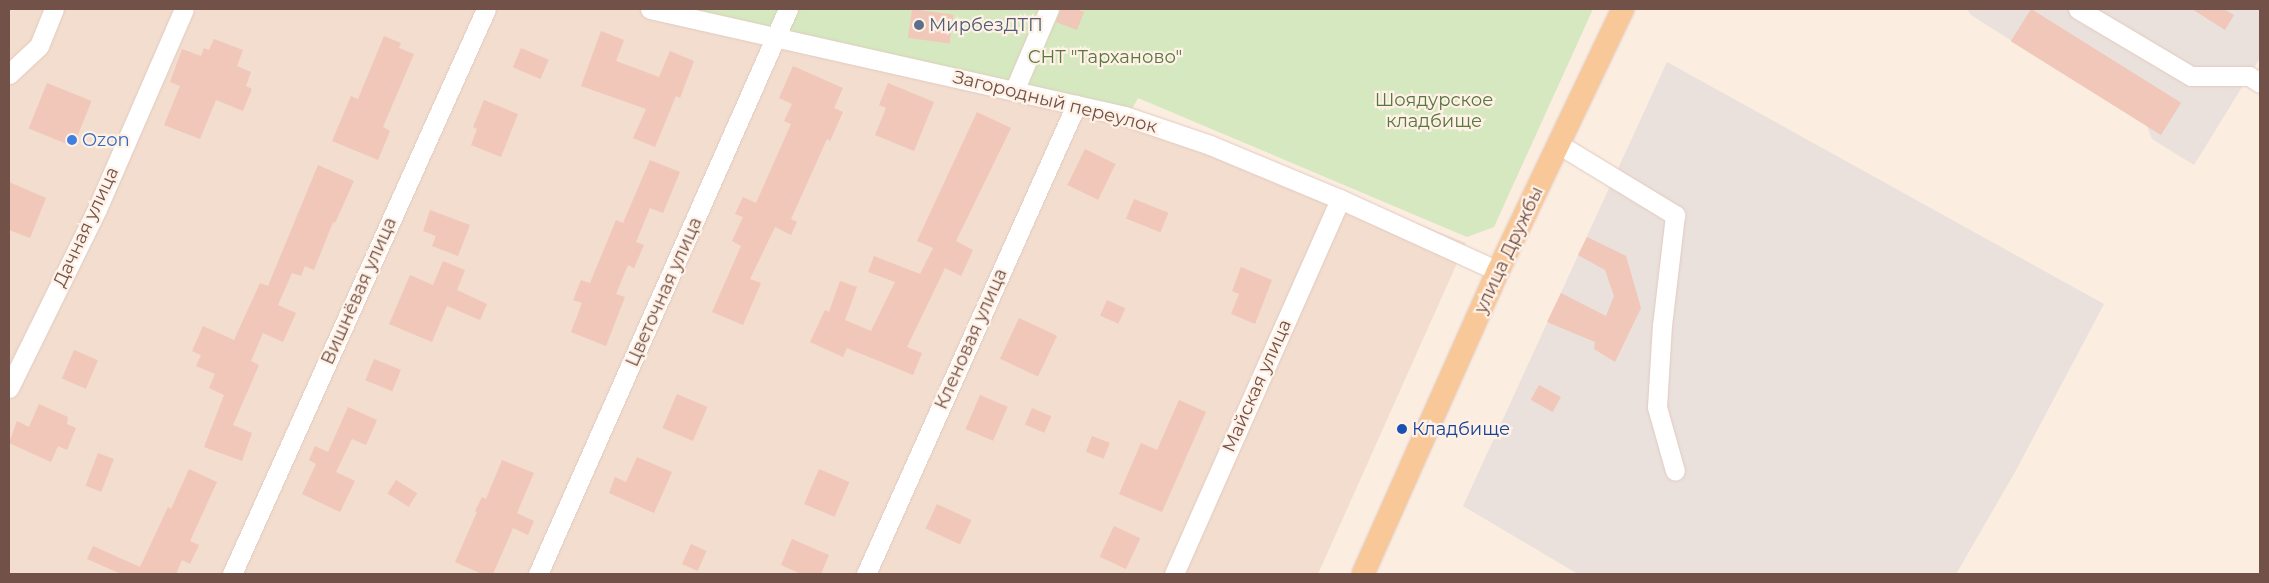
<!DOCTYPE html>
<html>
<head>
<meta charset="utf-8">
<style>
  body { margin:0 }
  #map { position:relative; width:2269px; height:583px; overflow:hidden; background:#fbede0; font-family:Montserrat,sans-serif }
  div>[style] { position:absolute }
  .residential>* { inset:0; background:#f2ddcf }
  .industrial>* { inset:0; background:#eae0dc }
  .green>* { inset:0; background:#d5e8bf }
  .building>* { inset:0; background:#f0c7b8; transform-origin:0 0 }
  .roads { filter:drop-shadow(0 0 1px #e1cabf) drop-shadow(0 0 1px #e1cabf) }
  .minor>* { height:19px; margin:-9.5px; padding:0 9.5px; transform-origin:9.5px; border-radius:9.5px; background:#fff }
  .major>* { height:22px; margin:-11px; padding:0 11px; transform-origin:11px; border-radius:11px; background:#f9c899 }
  .dots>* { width:14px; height:14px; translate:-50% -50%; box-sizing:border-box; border:2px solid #fff1e6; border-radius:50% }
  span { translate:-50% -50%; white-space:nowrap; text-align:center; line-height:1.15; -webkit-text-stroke:4.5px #fff1e6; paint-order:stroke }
  .service-label { font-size:18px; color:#4e5e75 }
  .left { translate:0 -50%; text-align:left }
  .park-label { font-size:18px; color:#587741 }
  .street-label { font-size:18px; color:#715148 }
  .shop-label { font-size:18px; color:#366cbe }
  .transit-label { font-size:18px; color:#164399 }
  .frame { position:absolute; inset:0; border:10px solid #715148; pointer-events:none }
</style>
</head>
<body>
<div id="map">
  <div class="residential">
    <i style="clip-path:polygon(9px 9px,668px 9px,1210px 140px,1466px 243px,1318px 574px,9px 574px)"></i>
  </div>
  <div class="industrial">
    <i style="clip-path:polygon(1967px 9px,2260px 9px,2260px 58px,2194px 165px,2152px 139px,2147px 126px,1971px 15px)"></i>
    <i style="clip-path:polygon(1667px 62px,2104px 304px,2015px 472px,1956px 574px,1578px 574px,1463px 506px)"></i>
  </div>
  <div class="green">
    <i style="clip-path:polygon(668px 9px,1593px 9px,1494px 227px,1467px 237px,1138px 98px,1131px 111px)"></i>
  </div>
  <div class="building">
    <i style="left:912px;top:9px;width:42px;height:29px;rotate:8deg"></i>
    <i style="clip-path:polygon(1061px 9px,1075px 9px,1084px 12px,1077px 30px,1056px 22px)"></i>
    <i style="left:2031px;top:9px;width:177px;height:38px;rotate:32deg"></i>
    <i style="clip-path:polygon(2192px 9px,2224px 9px,2234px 15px,2225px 30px)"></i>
    <i style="clip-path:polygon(601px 31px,624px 40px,616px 61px,659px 77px,670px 51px,694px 61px,680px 98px,676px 96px,655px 147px,633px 138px,646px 109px,581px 86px)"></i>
    <i style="clip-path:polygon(384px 36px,401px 43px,399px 48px,414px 54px,383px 127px,390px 131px,378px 160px,332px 141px,351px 96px,358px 99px)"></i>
    <i style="clip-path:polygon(214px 39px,243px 50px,237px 66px,251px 72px,246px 86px,252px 89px,243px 111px,216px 100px,200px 139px,164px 125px,180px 86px,170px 82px,182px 49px,201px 56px,204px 48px,209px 50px)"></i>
    <i style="left:521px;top:48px;width:30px;height:21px;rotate:23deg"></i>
    <i style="clip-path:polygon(793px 66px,843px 88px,834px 108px,843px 112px,830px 141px,827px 139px,791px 219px,797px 222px,791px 235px,775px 227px,750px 279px,761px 283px,743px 325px,712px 312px,741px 246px,732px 241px,743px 217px,735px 214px,743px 197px,756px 203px,791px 124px,784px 121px,792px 104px,779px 98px)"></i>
    <i style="left:47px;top:83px;width:48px;height:49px;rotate:22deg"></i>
    <i style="clip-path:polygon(888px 83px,934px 102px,914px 151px,875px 135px,886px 108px,879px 105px)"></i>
    <i style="clip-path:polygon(484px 100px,518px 114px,501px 157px,471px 145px,477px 129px,473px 127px)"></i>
    <i style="clip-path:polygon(977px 112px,1011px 128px,956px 241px,973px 250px,961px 276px,945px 268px,907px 347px,922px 353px,913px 375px,847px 348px,843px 357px,810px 342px,825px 310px,829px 312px,840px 281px,857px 287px,845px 320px,871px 331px,895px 282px,868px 272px,874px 256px,920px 274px,933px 248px,917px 241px)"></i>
    <i style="left:1085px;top:149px;width:34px;height:40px;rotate:26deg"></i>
    <i style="clip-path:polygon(650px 160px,680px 172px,663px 213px,650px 208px,636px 242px,644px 245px,634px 268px,628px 265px,616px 294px,625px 297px,606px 346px,571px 332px,582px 303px,573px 300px,581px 280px,590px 283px,616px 220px,623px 223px)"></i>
    <i style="clip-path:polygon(318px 165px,354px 181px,335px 223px,333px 222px,314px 270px,305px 266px,301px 276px,292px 273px,278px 305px,296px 313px,283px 342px,263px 333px,251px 361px,259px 365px,233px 425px,252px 433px,242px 461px,204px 447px,224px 395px,209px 388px,215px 374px,196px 366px,201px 355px,192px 351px,203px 326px,234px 340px,260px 283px,268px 286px)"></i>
    <i style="clip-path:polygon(9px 182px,46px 198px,30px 238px,9px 230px)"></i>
    <i style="left:1134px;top:199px;width:37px;height:21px;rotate:22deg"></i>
    <i style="clip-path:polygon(430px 210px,470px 225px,458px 256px,432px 246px,436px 236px,423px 231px)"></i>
    <i style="clip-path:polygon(1587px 237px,1626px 256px,1641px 308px,1615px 362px,1594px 349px,1595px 342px,1547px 322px,1561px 293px,1606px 316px,1614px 296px,1605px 270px,1578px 255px)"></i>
    <i style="clip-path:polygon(443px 261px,465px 270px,457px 290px,487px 304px,480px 320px,447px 306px,432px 342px,389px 324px,410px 275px,433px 285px)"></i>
    <i style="clip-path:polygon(1241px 267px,1272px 280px,1255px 324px,1231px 314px,1239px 294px,1232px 291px)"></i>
    <i style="left:1107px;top:300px;width:20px;height:17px;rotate:24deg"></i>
    <i style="left:1019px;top:318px;width:42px;height:45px;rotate:25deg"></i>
    <i style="left:74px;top:350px;width:26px;height:31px;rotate:23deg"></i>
    <i style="left:374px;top:359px;width:29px;height:23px;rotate:22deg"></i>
    <i style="left:1539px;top:385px;width:25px;height:17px;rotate:29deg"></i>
    <i style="left:677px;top:394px;width:33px;height:37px;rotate:23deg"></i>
    <i style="left:980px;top:395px;width:30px;height:37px;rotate:23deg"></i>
    <i style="clip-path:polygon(1179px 400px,1206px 412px,1162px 512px,1119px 494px,1141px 443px,1157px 450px)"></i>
    <i style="clip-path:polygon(39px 404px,68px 417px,67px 424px,76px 428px,67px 450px,58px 446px,51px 462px,9px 443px,17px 421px,29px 427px)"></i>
    <i style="clip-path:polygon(348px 407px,377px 420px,366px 445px,352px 439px,336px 472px,355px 481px,340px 512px,302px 494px,316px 464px,309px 460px,315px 446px,328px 452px)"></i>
    <i style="left:1032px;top:408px;width:21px;height:18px;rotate:23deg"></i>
    <i style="left:1092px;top:436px;width:19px;height:17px;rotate:21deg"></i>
    <i style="left:98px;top:453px;width:17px;height:35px;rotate:21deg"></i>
    <i style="clip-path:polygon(637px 457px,672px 472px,654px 513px,609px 493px,615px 477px,626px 482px)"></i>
    <i style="clip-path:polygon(502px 460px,534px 473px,517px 513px,534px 521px,528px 535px,513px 528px,493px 574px,482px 574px,455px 562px,477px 512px,475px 511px,482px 497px,486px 499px)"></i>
    <i style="clip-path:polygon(189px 469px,217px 482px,190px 541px,199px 545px,190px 564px,182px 560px,176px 574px,121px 574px,87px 559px,93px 546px,140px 567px,168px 507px,171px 509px)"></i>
    <i style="left:819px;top:469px;width:33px;height:38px;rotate:23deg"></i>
    <i style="left:396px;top:480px;width:25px;height:16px;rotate:32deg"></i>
    <i style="left:937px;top:504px;width:38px;height:27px;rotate:25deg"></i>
    <i style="left:1114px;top:526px;width:29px;height:34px;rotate:25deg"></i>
    <i style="clip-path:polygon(792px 539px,829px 555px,821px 574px,801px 574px,781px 565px)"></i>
    <i style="left:691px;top:544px;width:17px;height:22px;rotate:24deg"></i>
  </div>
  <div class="roads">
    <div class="minor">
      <i style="left:650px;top:9px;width:487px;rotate:12.7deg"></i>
      <i style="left:1125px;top:116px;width:90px;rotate:18.8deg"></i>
      <i style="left:1210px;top:145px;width:141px;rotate:22.6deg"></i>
      <i style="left:1340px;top:199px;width:174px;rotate:24.5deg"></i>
      <i style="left:2078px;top:9px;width:131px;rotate:30.7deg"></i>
      <i style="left:2191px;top:76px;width:58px"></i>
      <i style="left:2249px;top:76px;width:13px;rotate:32deg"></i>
      <i style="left:9px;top:74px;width:41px;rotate:-43deg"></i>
      <i style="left:39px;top:46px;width:40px;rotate:-68deg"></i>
      <i style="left:1014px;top:91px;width:89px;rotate:-66.9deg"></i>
      <i style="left:1560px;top:145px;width:135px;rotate:31.3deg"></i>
      <i style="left:1675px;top:215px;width:111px;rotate:96.7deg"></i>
      <i style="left:1662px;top:325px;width:82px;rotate:93.5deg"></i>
      <i style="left:1657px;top:407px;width:66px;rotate:74.3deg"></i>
      <i style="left:9px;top:388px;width:199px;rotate:-63.8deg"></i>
      <i style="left:97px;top:209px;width:218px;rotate:-66.5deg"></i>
      <i style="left:232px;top:574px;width:619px;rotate:-65.79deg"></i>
      <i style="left:538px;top:574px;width:618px;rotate:-66.13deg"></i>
      <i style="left:866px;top:574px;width:514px;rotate:-65.88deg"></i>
      <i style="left:1174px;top:574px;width:410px;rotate:-66.1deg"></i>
    </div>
    <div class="major">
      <i style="left:1363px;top:574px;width:332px;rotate:-66deg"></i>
      <i style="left:1498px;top:271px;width:290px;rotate:-64.5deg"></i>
    </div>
  </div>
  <div class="dots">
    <i style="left:919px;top:25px;background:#5c6f8a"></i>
    <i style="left:72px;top:140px;background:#3f7fe0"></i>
    <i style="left:1402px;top:429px;background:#1a4fb4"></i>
  </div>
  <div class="service-label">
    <span class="left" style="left:929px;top:25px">МирбезДТП</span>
  </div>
  <div class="park-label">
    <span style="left:1105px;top:57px">СНТ "Тарханово"</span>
    <span style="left:1434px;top:111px">Шоядурское<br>кладбище</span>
  </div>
  <div class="street-label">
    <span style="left:1055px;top:102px;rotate:14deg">Загородный переулок</span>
    <span style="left:86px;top:227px;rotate:-65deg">Дачная улица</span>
    <span style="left:1509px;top:250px;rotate:-65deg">улица Дружбы</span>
    <span style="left:359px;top:291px;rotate:-66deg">Вишнёвая улица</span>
    <span style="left:664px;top:292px;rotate:-66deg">Цветочная улица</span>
    <span style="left:971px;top:339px;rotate:-66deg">Кленовая улица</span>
    <span style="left:1257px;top:386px;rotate:-66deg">Майская улица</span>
  </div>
  <div class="shop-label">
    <span class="left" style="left:82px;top:140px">Ozon</span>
  </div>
  <div class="transit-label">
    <span class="left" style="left:1412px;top:429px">Кладбище</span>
  </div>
  <div class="frame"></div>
</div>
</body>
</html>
